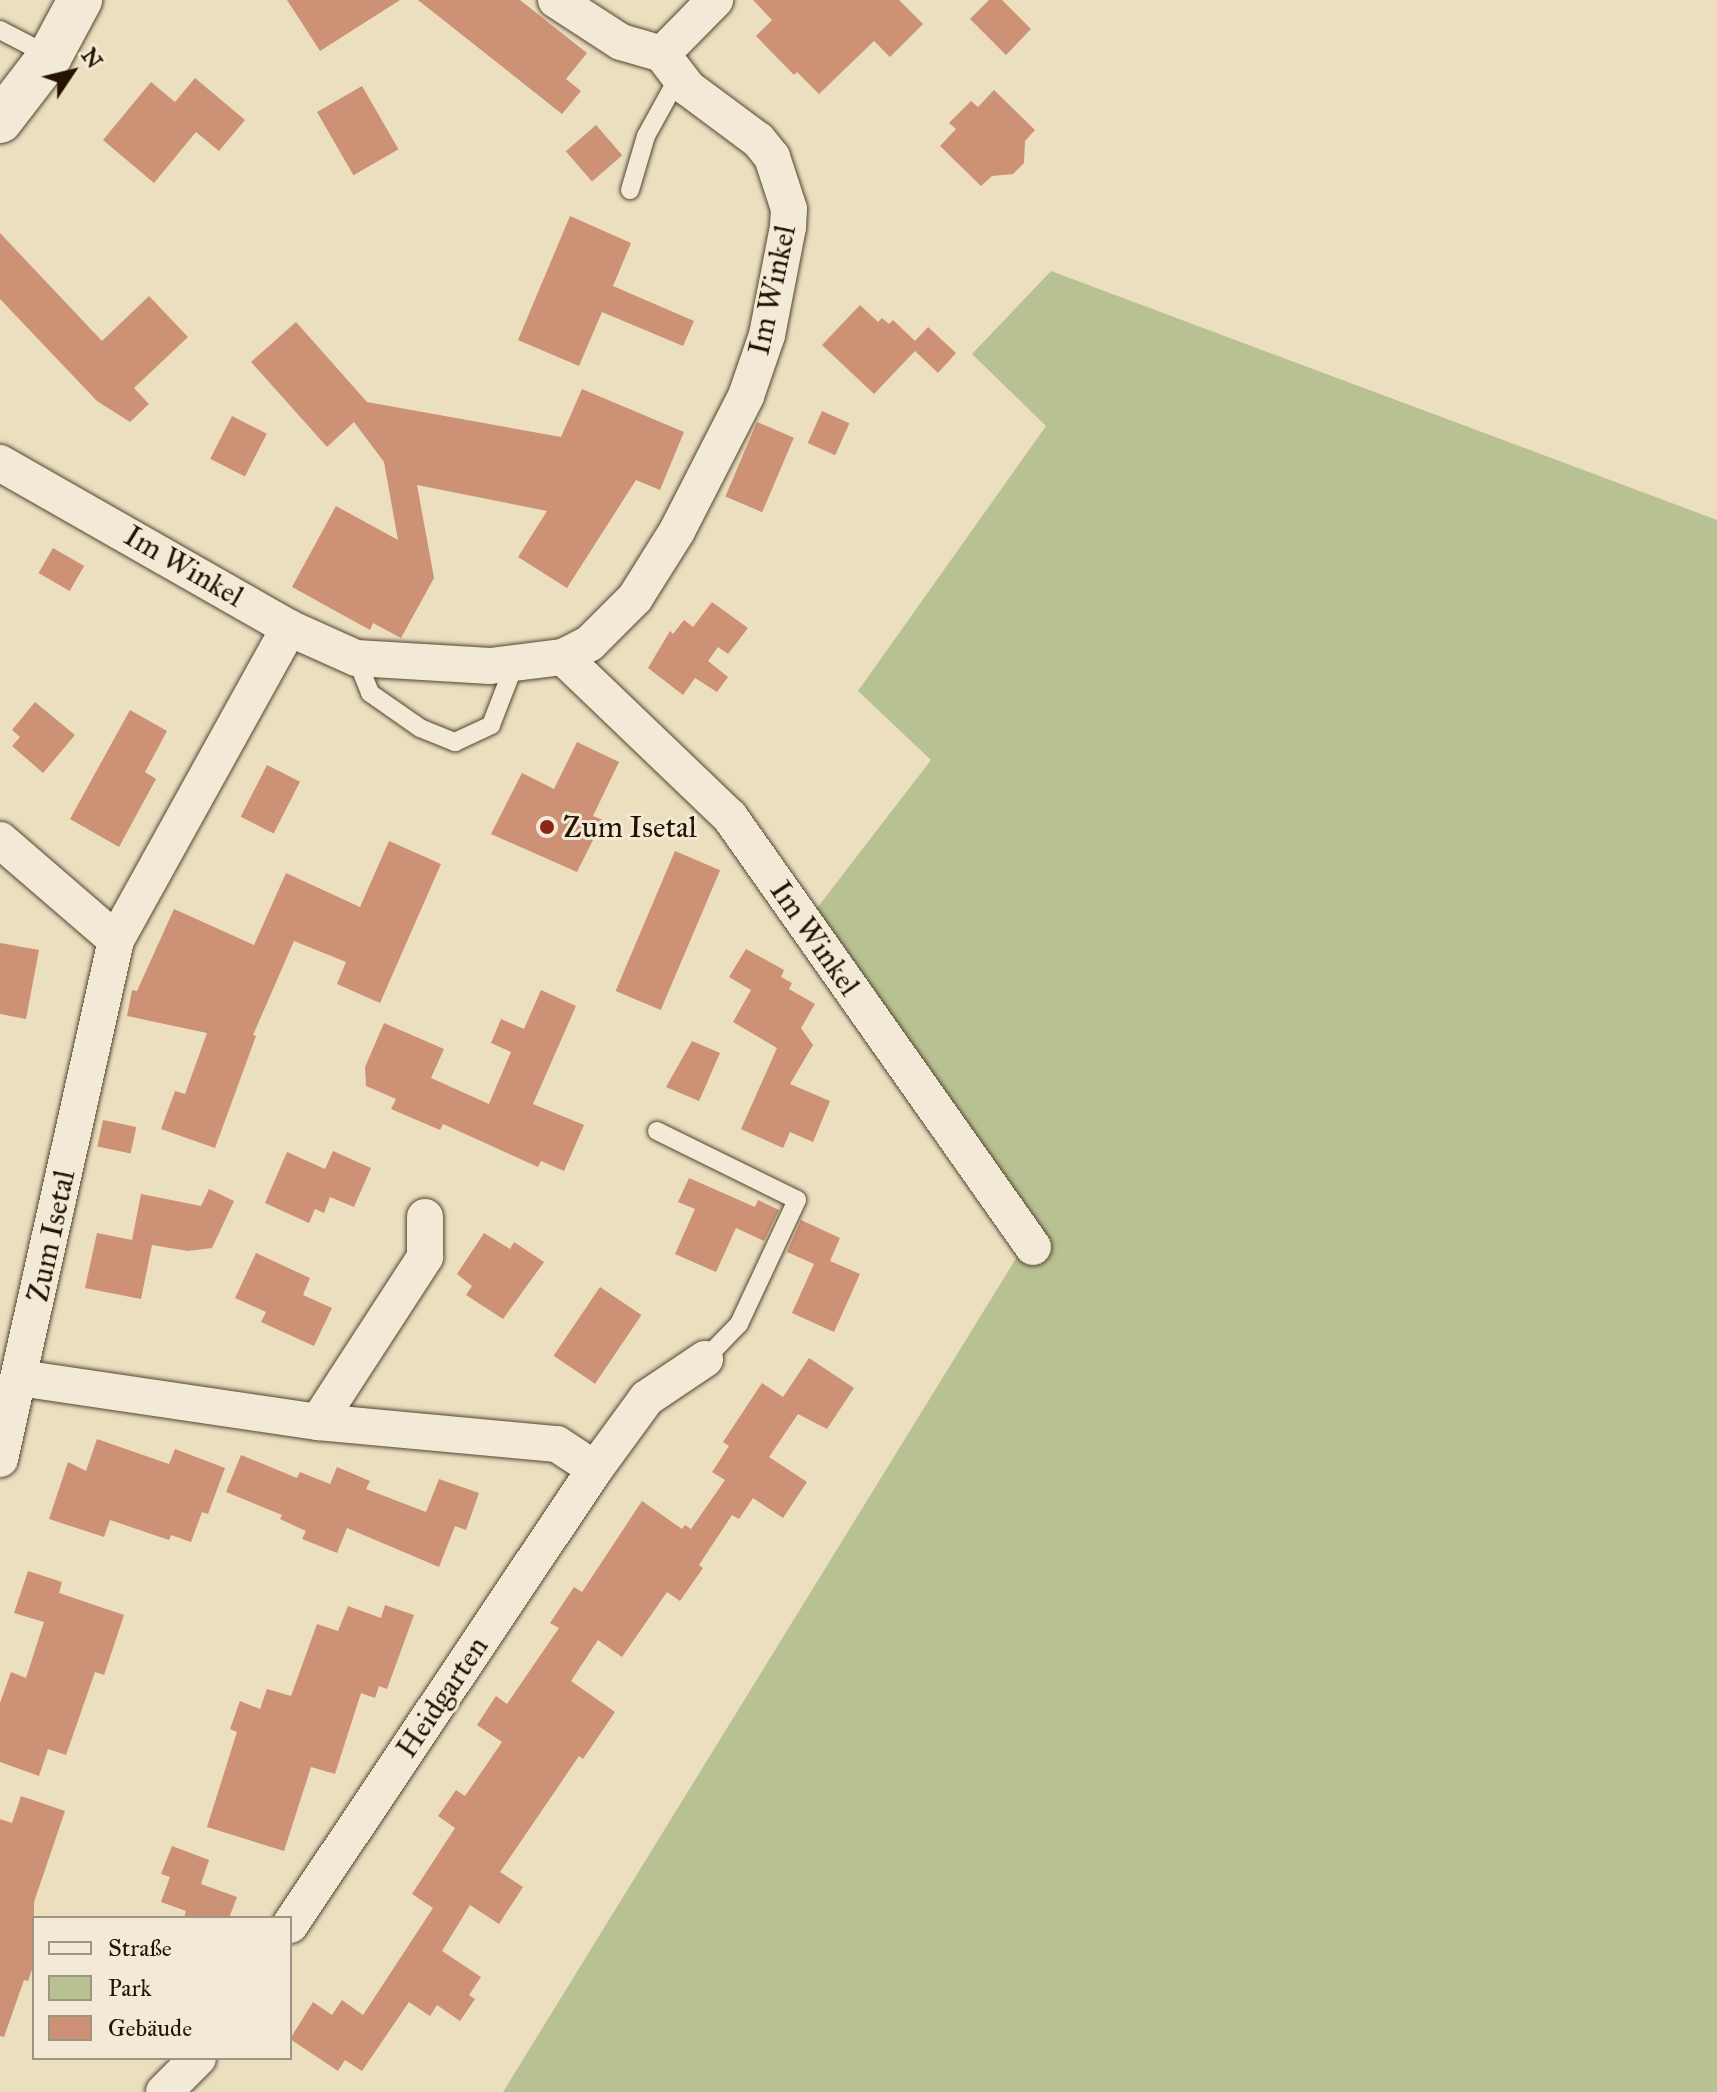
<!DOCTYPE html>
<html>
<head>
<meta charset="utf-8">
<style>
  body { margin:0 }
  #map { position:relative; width:1717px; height:2092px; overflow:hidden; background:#ebdfc0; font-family:"IM FELL Great Primer",serif }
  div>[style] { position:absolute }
  .green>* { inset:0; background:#b8c192 }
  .building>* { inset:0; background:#cd9175; transform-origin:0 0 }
  .roads { filter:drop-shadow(0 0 2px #554630) drop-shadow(0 0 2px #554630) }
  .lane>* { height:18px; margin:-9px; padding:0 9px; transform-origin:9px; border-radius:9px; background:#f2ead6 }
  .street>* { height:36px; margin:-18px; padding:0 18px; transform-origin:18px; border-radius:18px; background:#f2ead6 }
  .secondary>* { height:44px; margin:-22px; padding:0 22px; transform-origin:22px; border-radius:22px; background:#f2ead6 }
  .dots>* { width:22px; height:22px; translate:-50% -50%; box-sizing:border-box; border:4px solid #f2ead6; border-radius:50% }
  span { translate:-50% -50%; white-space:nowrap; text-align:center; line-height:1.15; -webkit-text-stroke:6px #f2ead6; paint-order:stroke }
  .street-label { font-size:30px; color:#231300 }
  .poi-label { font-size:30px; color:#231300 }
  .left { translate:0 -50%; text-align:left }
  .legend { position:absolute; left:32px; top:1916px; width:260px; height:144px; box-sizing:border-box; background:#f2ead6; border:2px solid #9f9480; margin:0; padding:10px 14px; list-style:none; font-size:24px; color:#231300 }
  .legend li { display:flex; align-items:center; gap:16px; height:40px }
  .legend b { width:40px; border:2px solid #9f9480 }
  .north { position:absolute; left:32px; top:32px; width:80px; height:80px; -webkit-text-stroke:6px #f2ead6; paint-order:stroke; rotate:55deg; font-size:22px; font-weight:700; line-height:32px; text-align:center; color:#231300 }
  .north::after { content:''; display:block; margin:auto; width:28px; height:36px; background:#231300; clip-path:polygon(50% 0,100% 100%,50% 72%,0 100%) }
</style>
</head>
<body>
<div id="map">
  <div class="green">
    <i style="clip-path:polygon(1051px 271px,1717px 520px,1717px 2092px,503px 2092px,1036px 1226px,814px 912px,931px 760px,858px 691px,1046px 426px,972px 354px)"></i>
  </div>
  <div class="building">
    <i style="clip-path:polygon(287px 0,400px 0,320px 51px)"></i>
    <i style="clip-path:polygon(418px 0,520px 0,587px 53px,566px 79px,581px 91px,562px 114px)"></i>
    <i style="clip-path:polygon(753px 0,899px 0,923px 24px,890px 57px,874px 41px,819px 94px,797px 72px,794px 75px,756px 36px,772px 20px)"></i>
    <i style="clip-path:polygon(989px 0,1002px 0,1031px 29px,1006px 55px,970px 19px)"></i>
    <i style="clip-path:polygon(195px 78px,245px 120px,219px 151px,196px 132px,154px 183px,103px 140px,151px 82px,175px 102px)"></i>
    <i style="left:362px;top:86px;width:73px;height:52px;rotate:60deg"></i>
    <i style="clip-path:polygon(994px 90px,1035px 130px,1025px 141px,1024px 163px,1013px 174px,992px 176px,981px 186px,940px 146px,956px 129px,949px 123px,971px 101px,978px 107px)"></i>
    <i style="left:596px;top:125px;width:40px;height:40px;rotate:49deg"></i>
    <i style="clip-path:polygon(570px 216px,631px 243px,613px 286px,694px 321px,683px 346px,602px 312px,579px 366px,518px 340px)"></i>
    <i style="clip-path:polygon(0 233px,102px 341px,149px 296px,188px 337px,134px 388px,149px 404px,130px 422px,97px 401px,0 299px)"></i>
    <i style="clip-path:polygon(860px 305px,878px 322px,882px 318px,889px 324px,893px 320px,915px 341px,928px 327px,956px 353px,938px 373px,915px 351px,874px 394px,822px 345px)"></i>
    <i style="clip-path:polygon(296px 322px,367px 402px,561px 437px,582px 389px,684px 432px,660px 490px,636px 480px,567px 588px,518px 557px,547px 511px,417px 485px,434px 578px,401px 638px,373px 623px,370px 630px,292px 587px,336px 506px,398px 540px,384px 462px,354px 422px,327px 447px,251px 362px)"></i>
    <i style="left:822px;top:411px;width:30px;height:35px;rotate:24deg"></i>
    <i style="left:232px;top:416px;width:39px;height:48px;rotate:27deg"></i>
    <i style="left:757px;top:422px;width:40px;height:81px;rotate:23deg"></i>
    <i style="left:53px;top:548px;width:36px;height:29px;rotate:30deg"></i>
    <i style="clip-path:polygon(712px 602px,748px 628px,728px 654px,718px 647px,708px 661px,728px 677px,717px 692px,695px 678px,683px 695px,648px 668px,670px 631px,673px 634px,684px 620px,693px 627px)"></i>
    <i style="clip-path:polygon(35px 702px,75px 735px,43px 773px,12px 746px,20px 737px,12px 730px)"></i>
    <i style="clip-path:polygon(130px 710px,167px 731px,145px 772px,156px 779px,119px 847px,70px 819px)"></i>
    <i style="clip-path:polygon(577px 742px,619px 762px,593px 816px,603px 820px,577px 872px,491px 834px,522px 773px,554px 789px)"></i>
    <i style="left:267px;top:765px;width:37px;height:58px;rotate:27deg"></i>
    <i style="clip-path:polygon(389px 841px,441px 864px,380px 1003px,337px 984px,346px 962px,294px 941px,253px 1035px,256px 1036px,215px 1148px,161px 1129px,175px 1091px,185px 1094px,207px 1033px,127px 1016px,132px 990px,137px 991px,174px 909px,254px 945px,286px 873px,360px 907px)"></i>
    <i style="left:675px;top:851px;width:49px;height:152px;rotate:23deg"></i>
    <i style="clip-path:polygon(0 943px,39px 950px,26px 1019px,0 1014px)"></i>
    <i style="clip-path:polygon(746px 949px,784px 970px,781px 977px,792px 983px,789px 989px,815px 1004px,801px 1028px,813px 1045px,790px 1084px,830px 1101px,813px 1142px,790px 1132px,783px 1148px,741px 1129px,777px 1048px,733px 1022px,751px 990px,729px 977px)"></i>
    <i style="clip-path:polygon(541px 990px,576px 1006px,533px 1104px,584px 1125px,564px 1171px,541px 1161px,538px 1167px,443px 1124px,440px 1130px,391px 1109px,396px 1099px,366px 1086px,365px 1067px,384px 1023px,444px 1049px,431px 1078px,489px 1104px,511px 1052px,491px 1043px,501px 1019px,524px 1029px)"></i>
    <i style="clip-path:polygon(692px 1041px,720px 1053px,699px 1101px,666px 1087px)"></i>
    <i style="left:103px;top:1120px;width:34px;height:27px;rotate:12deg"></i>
    <i style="clip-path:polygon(333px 1151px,371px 1168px,354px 1207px,330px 1197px,324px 1213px,315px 1209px,309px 1223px,265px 1203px,287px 1152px,325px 1169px)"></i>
    <i style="clip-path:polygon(689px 1178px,755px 1207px,758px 1200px,779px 1210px,764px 1241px,736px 1228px,716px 1272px,675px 1254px,695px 1209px,678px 1202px)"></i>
    <i style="clip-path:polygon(209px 1189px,234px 1201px,212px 1248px,188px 1251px,152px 1245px,141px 1299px,85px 1288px,97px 1233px,132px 1240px,141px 1194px,201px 1206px)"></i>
    <i style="clip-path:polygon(801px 1220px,840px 1238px,830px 1261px,860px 1274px,834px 1332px,792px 1313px,814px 1264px,787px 1252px)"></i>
    <i style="clip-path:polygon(484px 1233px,510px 1249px,514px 1242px,544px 1262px,503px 1319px,466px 1295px,472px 1286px,457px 1274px)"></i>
    <i style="clip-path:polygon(256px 1253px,310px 1278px,303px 1295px,332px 1308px,314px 1346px,261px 1322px,266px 1312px,235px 1298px)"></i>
    <i style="left:600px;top:1287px;width:50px;height:83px;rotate:34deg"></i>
    <i style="clip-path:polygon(809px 1358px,854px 1388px,827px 1429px,798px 1414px,769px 1457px,807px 1482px,783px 1518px,753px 1498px,739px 1519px,732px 1515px,699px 1565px,703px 1568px,680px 1601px,667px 1592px,622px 1657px,598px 1640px,571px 1681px,615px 1712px,583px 1759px,579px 1756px,500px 1872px,523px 1887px,499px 1924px,470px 1905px,442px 1951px,481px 1977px,469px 1995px,475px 1999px,460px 2021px,437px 2005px,430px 2016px,409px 2002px,362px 2071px,345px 2060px,338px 2071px,290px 2039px,313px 2002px,332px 2015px,342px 2000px,363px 2015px,433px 1908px,412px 1894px,455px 1828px,438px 1816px,456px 1790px,465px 1796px,502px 1742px,477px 1725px,496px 1696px,507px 1704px,559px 1628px,550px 1623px,574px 1587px,582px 1592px,642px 1501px,682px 1529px,685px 1525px,691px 1529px,725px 1480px,712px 1472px,729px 1446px,723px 1442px,762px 1383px,783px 1397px)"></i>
    <i style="clip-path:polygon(97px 1439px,169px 1464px,175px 1449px,225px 1468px,208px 1514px,202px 1512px,191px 1542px,171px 1535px,169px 1540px,110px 1520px,104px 1537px,49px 1519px,68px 1462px,86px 1471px)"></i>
    <i style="clip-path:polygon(241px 1455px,297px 1478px,300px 1472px,330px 1484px,337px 1467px,370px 1481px,366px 1489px,426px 1512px,439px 1479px,479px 1493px,466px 1530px,455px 1526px,439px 1567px,347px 1528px,337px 1553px,302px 1539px,306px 1531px,280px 1519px,282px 1515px,226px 1492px)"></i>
    <i style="clip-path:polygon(28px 1571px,62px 1582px,59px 1593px,124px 1615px,104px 1675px,95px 1672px,66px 1755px,48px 1749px,39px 1776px,0 1762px,0 1703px,11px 1672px,26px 1678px,44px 1622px,14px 1613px)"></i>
    <i style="clip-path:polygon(385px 1605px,414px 1615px,387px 1689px,379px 1686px,375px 1698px,361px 1693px,335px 1774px,311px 1767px,284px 1851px,207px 1827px,237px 1732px,230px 1729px,240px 1701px,260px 1709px,267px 1689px,291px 1696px,317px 1624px,338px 1631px,348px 1606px,381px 1618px)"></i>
    <i style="clip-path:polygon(21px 1796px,65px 1811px,34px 1902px,34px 1964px,28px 1981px,24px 1980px,4px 2037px,0 2036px,0 1819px,12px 1823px)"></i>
    <i style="clip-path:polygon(172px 1846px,209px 1860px,201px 1884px,237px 1897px,229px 1918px,184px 1918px,186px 1911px,161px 1902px,170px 1877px,161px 1874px)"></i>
  </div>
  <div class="roads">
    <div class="lane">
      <i style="left:0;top:30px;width:56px;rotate:27.5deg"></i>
      <i style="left:630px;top:190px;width:56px;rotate:-73.5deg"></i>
      <i style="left:646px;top:136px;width:66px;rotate:-61.1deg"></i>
      <i style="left:356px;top:658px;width:38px;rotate:68deg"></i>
      <i style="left:370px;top:693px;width:61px;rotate:35deg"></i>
      <i style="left:420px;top:728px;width:38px;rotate:22deg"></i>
      <i style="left:455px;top:742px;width:40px;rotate:-25deg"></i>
      <i style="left:491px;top:725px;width:66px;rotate:-68.8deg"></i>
      <i style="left:657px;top:1131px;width:156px;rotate:26.2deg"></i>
      <i style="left:797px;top:1200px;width:137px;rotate:115.1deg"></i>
      <i style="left:739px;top:1324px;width:49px;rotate:134.2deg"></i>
    </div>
    <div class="street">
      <i style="left:556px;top:0;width:77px;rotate:32.9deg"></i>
      <i style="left:621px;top:42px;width:43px;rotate:16.3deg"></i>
      <i style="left:662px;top:54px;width:76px;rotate:-45.5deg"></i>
      <i style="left:0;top:463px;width:333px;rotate:29.7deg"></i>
      <i style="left:289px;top:628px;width:73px;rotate:24.1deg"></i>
      <i style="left:356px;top:658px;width:134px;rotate:3.4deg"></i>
      <i style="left:490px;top:666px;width:74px;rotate:-7deg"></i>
      <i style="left:563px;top:657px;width:30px;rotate:-27deg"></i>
      <i style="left:590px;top:643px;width:64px;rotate:-45deg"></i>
      <i style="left:635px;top:598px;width:79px;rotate:-57.9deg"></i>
      <i style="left:677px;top:531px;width:152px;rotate:-62.9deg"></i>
      <i style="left:746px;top:396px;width:65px;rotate:-71deg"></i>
      <i style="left:767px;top:335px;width:110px;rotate:-79deg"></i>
      <i style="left:788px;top:227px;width:18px;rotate:-87deg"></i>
      <i style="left:789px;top:209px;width:55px;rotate:-108.1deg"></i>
      <i style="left:772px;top:157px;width:22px;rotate:-129deg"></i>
      <i style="left:758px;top:140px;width:87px;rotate:-143.4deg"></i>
      <i style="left:688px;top:88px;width:43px;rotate:-127.4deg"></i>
      <i style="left:563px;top:657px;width:231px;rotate:43.8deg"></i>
      <i style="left:730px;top:817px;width:526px;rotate:54.83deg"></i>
      <i style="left:0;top:840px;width:153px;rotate:40.8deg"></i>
      <i style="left:20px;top:1378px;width:301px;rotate:8.4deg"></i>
      <i style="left:318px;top:1422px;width:240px;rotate:5.3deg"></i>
      <i style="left:557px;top:1444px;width:45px;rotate:33.3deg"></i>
      <i style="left:318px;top:1422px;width:197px;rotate:-57deg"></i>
      <i style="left:425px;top:1257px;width:40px;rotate:-90deg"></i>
      <i style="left:0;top:1459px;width:532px;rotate:-77.4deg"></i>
      <i style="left:116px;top:940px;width:357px;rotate:-61deg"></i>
      <i style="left:290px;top:1925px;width:549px;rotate:-56.22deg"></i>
      <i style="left:595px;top:1469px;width:88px;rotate:-53.8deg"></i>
      <i style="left:647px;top:1398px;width:70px;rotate:-33.9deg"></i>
      <i style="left:164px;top:2092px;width:48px;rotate:-45deg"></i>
    </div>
    <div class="secondary">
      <i style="left:0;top:121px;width:82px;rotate:-52.4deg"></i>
      <i style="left:50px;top:56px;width:64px;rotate:-61.8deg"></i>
    </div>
  </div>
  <div class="dots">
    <i style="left:547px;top:827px;background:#8f2418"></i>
  </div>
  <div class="street-label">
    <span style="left:772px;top:290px;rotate:-78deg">Im Winkel</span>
    <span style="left:184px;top:566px;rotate:30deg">Im Winkel</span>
    <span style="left:815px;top:938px;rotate:55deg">Im Winkel</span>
    <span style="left:51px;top:1236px;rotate:-78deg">Zum Isetal</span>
    <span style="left:442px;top:1697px;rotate:-56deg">Heidgarten</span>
  </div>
  <div class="poi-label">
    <span class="left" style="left:563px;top:827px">Zum Isetal</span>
  </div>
  <ul class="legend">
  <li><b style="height:10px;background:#f2ead6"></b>Straße</li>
  <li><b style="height:22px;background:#b8c192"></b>Park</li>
  <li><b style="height:22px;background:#cd9175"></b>Gebäude</li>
  </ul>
  <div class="north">N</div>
</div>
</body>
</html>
